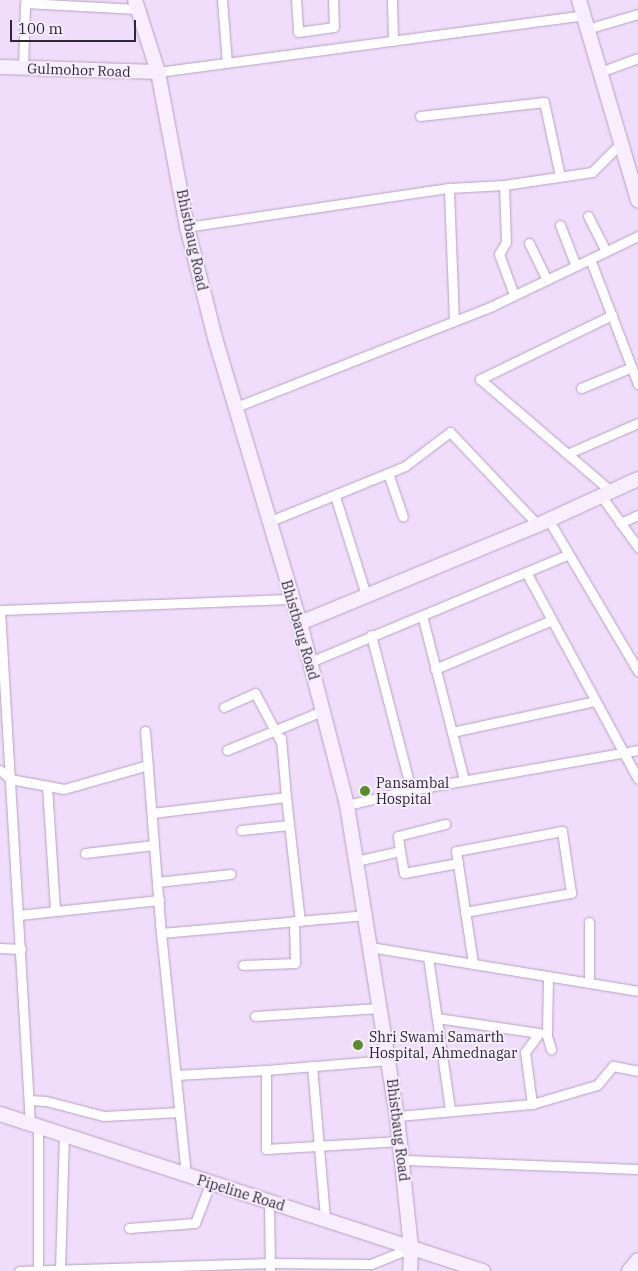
<!DOCTYPE html>
<html>
<head>
<meta charset="utf-8">
<style>
  body { margin:0 }
  #map { position:relative; width:638px; height:1271px; overflow:hidden; background:#f0dcfb; font-family:"IBM Plex Serif",serif }
  div>[style] { position:absolute }
  .roads { filter:drop-shadow(0 0 1px #b8a1c5) drop-shadow(0 0 1px #b8a1c5) }
  .street>* { height:9px; margin:-4.5px; padding:0 4.5px; transform-origin:4.5px; border-radius:4.5px; background:#fff }
  .secondary>* { height:14px; margin:-7px; padding:0 7px; transform-origin:7px; border-radius:7px; background:#f8eefd }
  .dots>* { width:14px; height:14px; translate:-50% -50%; box-sizing:border-box; border:2px solid #f7eefd; border-radius:50% }
  span { translate:-50% -50%; white-space:nowrap; text-align:center; line-height:1.15; -webkit-text-stroke:4px #f7eefd; paint-order:stroke }
  .street-label { font-size:14px; color:#2f2634 }
  .poi-label { font-size:14px; color:#2f2634 }
  .left { translate:0 -50%; text-align:left }
  .scale { position:absolute; left:10px; top:20px; width:126px; height:22px; box-sizing:border-box; border:2px solid #2f2634; border-top:0; padding-left:6px; font-size:15px; line-height:18px; white-space:nowrap; color:#2f2634; -webkit-text-stroke:4px #f7eefd; paint-order:stroke }
</style>
</head>
<body>
<div id="map">
  <div class="roads">
    <div class="street">
      <i style="left:222px;top:0;width:63px;rotate:85.5deg"></i>
      <i style="left:296px;top:0;width:32px;rotate:86deg"></i>
      <i style="left:298px;top:32px;width:36px;rotate:-8deg"></i>
      <i style="left:334px;top:27px;width:27px;rotate:-92deg"></i>
      <i style="left:392px;top:0;width:41px;rotate:88.6deg"></i>
      <i style="left:587px;top:29px;width:53px;rotate:-16.4deg"></i>
      <i style="left:23px;top:68px;width:65px;rotate:-88.2deg"></i>
      <i style="left:25px;top:3px;width:113px;rotate:3deg"></i>
      <i style="left:158px;top:72px;width:429px;rotate:-7.6deg"></i>
      <i style="left:600px;top:72px;width:40px;rotate:-20.2deg"></i>
      <i style="left:420px;top:116px;width:125px;rotate:-6.4deg"></i>
      <i style="left:544px;top:102px;width:76px;rotate:77.8deg"></i>
      <i style="left:504px;top:185px;width:57px;rotate:88deg"></i>
      <i style="left:506px;top:242px;width:14px;rotate:120deg"></i>
      <i style="left:499px;top:254px;width:44px;rotate:69.9deg"></i>
      <i style="left:588px;top:216px;width:39px;rotate:63deg"></i>
      <i style="left:560px;top:225px;width:44px;rotate:68.7deg"></i>
      <i style="left:187px;top:227px;width:265px;rotate:-8.5deg"></i>
      <i style="left:529px;top:243px;width:41px;rotate:64.1deg"></i>
      <i style="left:590px;top:259px;width:134px;rotate:69deg"></i>
      <i style="left:612px;top:315px;width:147px;rotate:154.1deg"></i>
      <i style="left:480px;top:379px;width:174px;rotate:40.6deg"></i>
      <i style="left:454px;top:321px;width:133px;rotate:-92.2deg"></i>
      <i style="left:449px;top:188px;width:55px;rotate:-3.1deg"></i>
      <i style="left:504px;top:185px;width:89px;rotate:-8.4deg"></i>
      <i style="left:592px;top:172px;width:41px;rotate:-45deg"></i>
      <i style="left:581px;top:388px;width:55px;rotate:-22.4deg"></i>
      <i style="left:236px;top:407px;width:275px;rotate:-21.5deg"></i>
      <i style="left:492px;top:306px;width:162px;rotate:-25.6deg"></i>
      <i style="left:567px;top:454px;width:77px;rotate:-23.6deg"></i>
      <i style="left:388px;top:473px;width:46px;rotate:71.2deg"></i>
      <i style="left:335px;top:496px;width:104px;rotate:72.6deg"></i>
      <i style="left:602px;top:497px;width:62px;rotate:54.2deg"></i>
      <i style="left:548px;top:519px;width:177px;rotate:59.4deg"></i>
      <i style="left:268px;top:522px;width:148px;rotate:-22.2deg"></i>
      <i style="left:405px;top:466px;width:56px;rotate:-37.1deg"></i>
      <i style="left:450px;top:432px;width:128px;rotate:46.6deg"></i>
      <i style="left:620px;top:523px;width:20px;rotate:-24deg"></i>
      <i style="left:526px;top:572px;width:235px;rotate:61.6deg"></i>
      <i style="left:0;top:610px;width:515px;rotate:86.66deg"></i>
      <i style="left:0;top:610px;width:291px;rotate:-2.2deg"></i>
      <i style="left:422px;top:615px;width:170px;rotate:75.7deg"></i>
      <i style="left:371px;top:635px;width:160px;rotate:75.5deg"></i>
      <i style="left:310px;top:662px;width:278px;rotate:-22.6deg"></i>
      <i style="left:435px;top:669px;width:125px;rotate:-22.7deg"></i>
      <i style="left:224px;top:707px;width:34px;rotate:-24deg"></i>
      <i style="left:255px;top:693px;width:55px;rotate:62deg"></i>
      <i style="left:145px;top:731px;width:203px;rotate:85.5deg"></i>
      <i style="left:161px;top:933px;width:244px;rotate:84.1deg"></i>
      <i style="left:452px;top:732px;width:146px;rotate:-12.2deg"></i>
      <i style="left:281px;top:738px;width:59px;rotate:85.2deg"></i>
      <i style="left:227px;top:750px;width:103px;rotate:-22.3deg"></i>
      <i style="left:0;top:770px;width:13px;rotate:42deg"></i>
      <i style="left:10px;top:779px;width:55px;rotate:10.5deg"></i>
      <i style="left:64px;top:789px;width:87px;rotate:-15.9deg"></i>
      <i style="left:47px;top:786px;width:125px;rotate:86.3deg"></i>
      <i style="left:347px;top:805px;width:66px;rotate:-13.2deg"></i>
      <i style="left:411px;top:790px;width:230px;rotate:-10deg"></i>
      <i style="left:152px;top:813px;width:135px;rotate:-6.8deg"></i>
      <i style="left:286px;top:797px;width:125px;rotate:83.6deg"></i>
      <i style="left:241px;top:830px;width:48px;rotate:-5.9deg"></i>
      <i style="left:400px;top:851px;width:15px;rotate:-98deg"></i>
      <i style="left:398px;top:836px;width:49px;rotate:-14.3deg"></i>
      <i style="left:85px;top:853px;width:69px;rotate:-6.6deg"></i>
      <i style="left:356px;top:861px;width:45px;rotate:-12.8deg"></i>
      <i style="left:400px;top:851px;width:22px;rotate:80deg"></i>
      <i style="left:404px;top:873px;width:55px;rotate:-10.5deg"></i>
      <i style="left:157px;top:882px;width:74px;rotate:-6.2deg"></i>
      <i style="left:465px;top:912px;width:108px;rotate:-10.2deg"></i>
      <i style="left:571px;top:893px;width:63px;rotate:-98.3deg"></i>
      <i style="left:562px;top:831px;width:108px;rotate:169.3deg"></i>
      <i style="left:456px;top:851px;width:114px;rotate:81.4deg"></i>
      <i style="left:19px;top:915px;width:141px;rotate:-6.1deg"></i>
      <i style="left:161px;top:933px;width:205px;rotate:-5deg"></i>
      <i style="left:370px;top:947px;width:272px;rotate:9.3deg"></i>
      <i style="left:0;top:948px;width:21px;rotate:3deg"></i>
      <i style="left:428px;top:957px;width:155px;rotate:81.8deg"></i>
      <i style="left:243px;top:965px;width:52px;rotate:-2.2deg"></i>
      <i style="left:295px;top:963px;width:42px;rotate:-91.4deg"></i>
      <i style="left:548px;top:976px;width:60px;rotate:91deg"></i>
      <i style="left:547px;top:1036px;width:14px;rotate:73deg"></i>
      <i style="left:589px;top:983px;width:61px;rotate:-90deg"></i>
      <i style="left:255px;top:1016px;width:125px;rotate:-3.7deg"></i>
      <i style="left:437px;top:1018px;width:103px;rotate:8.4deg"></i>
      <i style="left:539px;top:1033px;width:24px;rotate:126deg"></i>
      <i style="left:525px;top:1052px;width:52px;rotate:82.3deg"></i>
      <i style="left:532px;top:1104px;width:68px;rotate:-16.3deg"></i>
      <i style="left:597px;top:1085px;width:25px;rotate:-50deg"></i>
      <i style="left:613px;top:1066px;width:25px;rotate:11deg"></i>
      <i style="left:388px;top:1060px;width:122px;rotate:175.3deg"></i>
      <i style="left:266px;top:1070px;width:79px;rotate:90deg"></i>
      <i style="left:266px;top:1149px;width:134px;rotate:-3.4deg"></i>
      <i style="left:312px;top:1066px;width:153px;rotate:85.1deg"></i>
      <i style="left:176px;top:1075px;width:90px;rotate:-3.2deg"></i>
      <i style="left:29px;top:1100px;width:17px;rotate:3deg"></i>
      <i style="left:46px;top:1101px;width:60px;rotate:14.5deg"></i>
      <i style="left:104px;top:1116px;width:75px;rotate:-3.1deg"></i>
      <i style="left:397px;top:1116px;width:136px;rotate:-5.1deg"></i>
      <i style="left:38px;top:1126px;width:144px;rotate:90deg"></i>
      <i style="left:402px;top:1160px;width:236px;rotate:2.2deg"></i>
      <i style="left:269px;top:1201px;width:70px;rotate:89.2deg"></i>
      <i style="left:129px;top:1228px;width:66px;rotate:-4.3deg"></i>
      <i style="left:195px;top:1223px;width:42px;rotate:-69deg"></i>
      <i style="left:60px;top:1270px;width:135px;rotate:-88.3deg"></i>
      <i style="left:19px;top:1271px;width:251px;rotate:-1.8deg"></i>
      <i style="left:270px;top:1263px;width:101px;rotate:0.6deg"></i>
      <i style="left:371px;top:1264px;width:43px;rotate:-21.8deg"></i>
    </div>
    <div class="secondary">
      <i style="left:135px;top:0;width:76px;rotate:72.3deg"></i>
      <i style="left:158px;top:72px;width:158px;rotate:79.4deg"></i>
      <i style="left:187px;top:227px;width:114px;rotate:75.8deg"></i>
      <i style="left:215px;top:338px;width:297px;rotate:73.4deg"></i>
      <i style="left:300px;top:623px;width:188px;rotate:75.5deg"></i>
      <i style="left:347px;top:805px;width:315px;rotate:80.9deg"></i>
      <i style="left:397px;top:1116px;width:133px;rotate:83.9deg"></i>
      <i style="left:411px;top:1248px;width:23px;rotate:92deg"></i>
      <i style="left:579px;top:0;width:209px;rotate:73.6deg"></i>
      <i style="left:0;top:67px;width:158px;rotate:1.8deg"></i>
      <i style="left:300px;top:623px;width:257px;rotate:-22.4deg"></i>
      <i style="left:538px;top:525px;width:110px;rotate:-24.7deg"></i>
      <i style="left:0;top:1114px;width:508px;rotate:18.01deg"></i>
      <i style="left:629px;top:1271px;width:14px;rotate:-51deg"></i>
    </div>
  </div>
  <div class="dots">
    <i style="left:365px;top:791px;background:#588e29"></i>
    <i style="left:358px;top:1045px;background:#588e29"></i>
  </div>
  <div class="street-label">
    <span style="left:79px;top:70px;rotate:2deg">Gulmohor Road</span>
    <span style="left:192px;top:240px;rotate:78deg">Bhistbaug Road</span>
    <span style="left:300px;top:630px;rotate:74deg">Bhistbaug Road</span>
    <span style="left:398px;top:1130px;rotate:83deg">Bhistbaug Road</span>
    <span style="left:241px;top:1193px;rotate:17deg">Pipeline Road</span>
  </div>
  <div class="poi-label">
    <span class="left" style="left:376px;top:791px">Pansambal<br>Hospital</span>
    <span class="left" style="left:369px;top:1045px">Shri Swami Samarth<br>Hospital, Ahmednagar</span>
  </div>
  <div class="scale">100 m</div>
</div>
</body>
</html>
